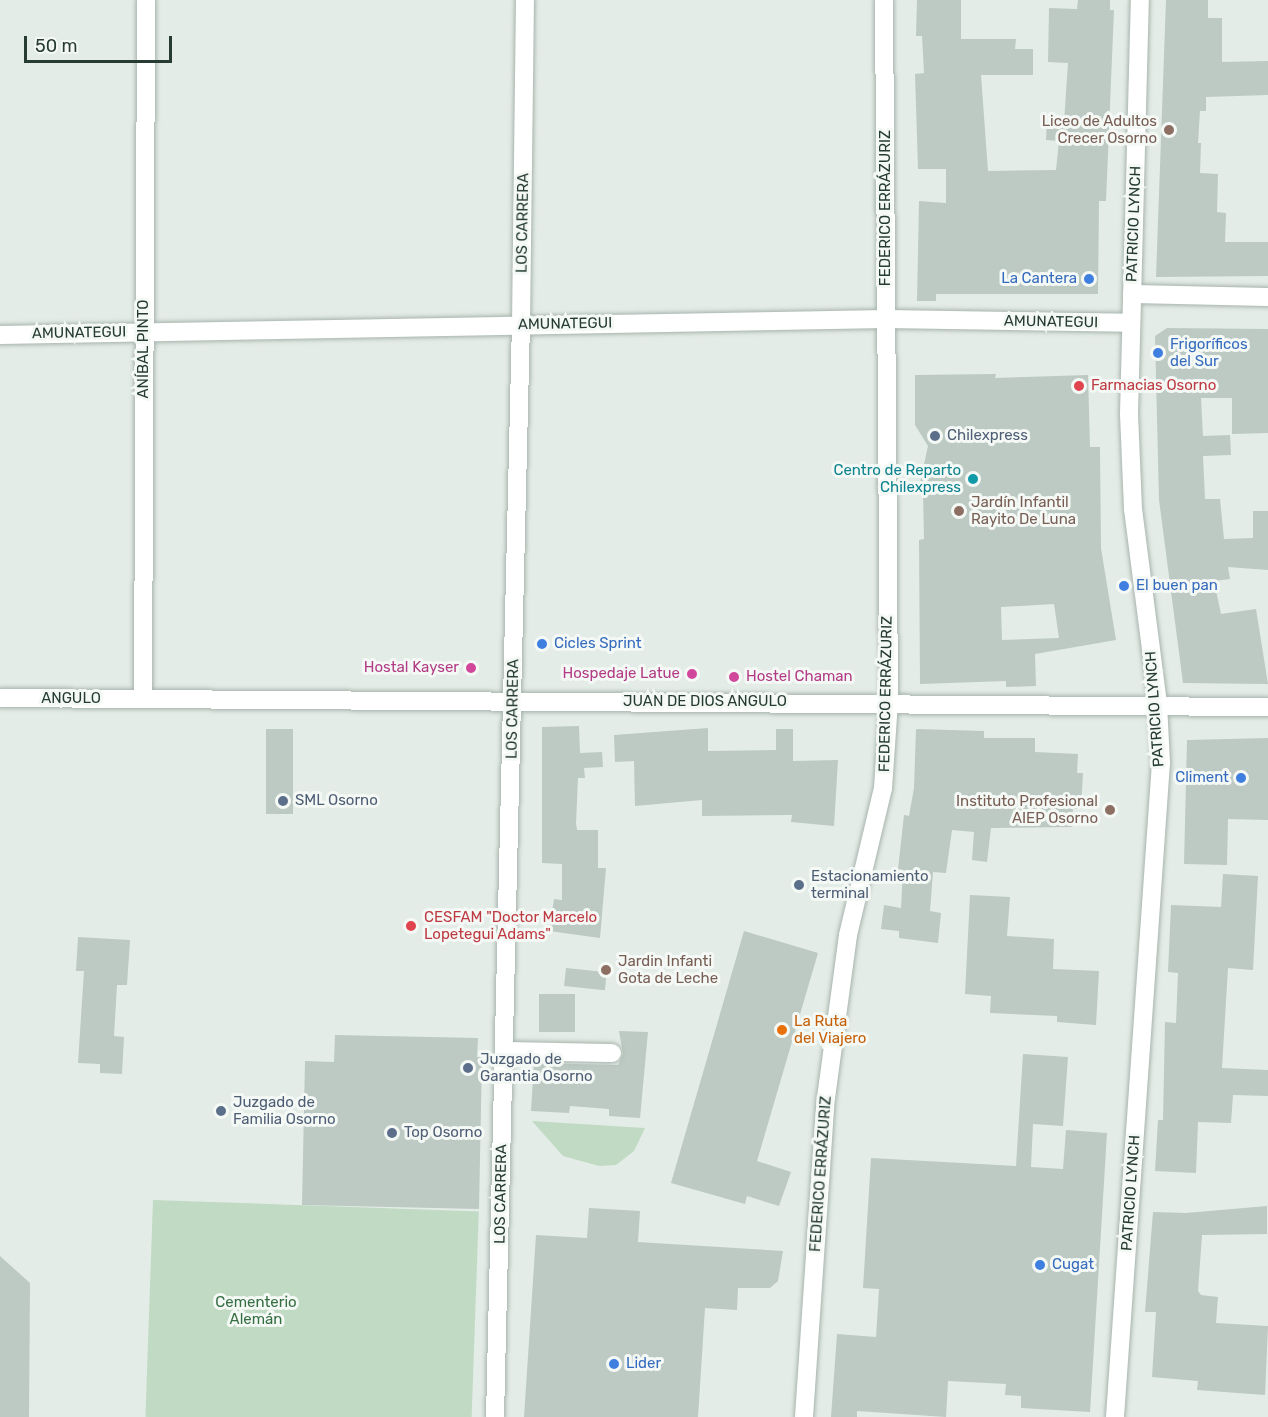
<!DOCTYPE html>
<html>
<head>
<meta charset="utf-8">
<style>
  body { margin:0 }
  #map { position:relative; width:1268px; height:1417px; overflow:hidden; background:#e4ece7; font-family:Rubik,sans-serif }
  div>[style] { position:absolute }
  .green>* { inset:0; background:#c0dac3; transform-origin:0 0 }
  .building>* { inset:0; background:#bdc9c3; transform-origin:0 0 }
  .roads { filter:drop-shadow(0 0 2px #a7b4ad) drop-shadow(0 0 2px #a7b4ad) }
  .minor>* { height:18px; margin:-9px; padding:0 9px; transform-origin:9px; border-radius:9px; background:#fff }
  .tertiary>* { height:18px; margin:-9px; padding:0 9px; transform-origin:9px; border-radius:9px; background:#fff }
  .secondary>* { height:18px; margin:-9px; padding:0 9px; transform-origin:9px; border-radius:9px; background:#fff }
  .dots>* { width:16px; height:16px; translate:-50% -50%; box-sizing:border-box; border:3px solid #f5f9f6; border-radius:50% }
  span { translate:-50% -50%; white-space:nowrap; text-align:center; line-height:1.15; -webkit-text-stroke:6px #f5f9f6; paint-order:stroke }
  .education-label { font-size:15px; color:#785e54 }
  .right { translate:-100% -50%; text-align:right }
  .left { translate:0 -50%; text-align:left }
  .street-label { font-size:15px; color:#263c32 }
  .shop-label { font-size:15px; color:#366cbe }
  .health-label { font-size:15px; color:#be3a42 }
  .service-label { font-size:15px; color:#4e5e75 }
  .culture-label { font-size:15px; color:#0d838f }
  .hotel-label { font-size:15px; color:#b23c85 }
  .food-label { font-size:15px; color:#c56008 }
  .park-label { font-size:15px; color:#356e42 }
  .scale { position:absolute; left:24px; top:36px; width:148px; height:27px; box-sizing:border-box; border:3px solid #263c32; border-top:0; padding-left:8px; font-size:18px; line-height:21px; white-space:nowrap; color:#263c32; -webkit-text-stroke:4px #f5f9f6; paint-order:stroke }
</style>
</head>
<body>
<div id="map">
  <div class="green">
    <i style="clip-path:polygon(532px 1121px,645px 1128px,634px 1151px,616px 1165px,599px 1166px,563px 1156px)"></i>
    <i style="left:153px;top:1200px;width:326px;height:217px;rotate:2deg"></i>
  </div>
  <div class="building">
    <i style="clip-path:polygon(917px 0,961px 0,961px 39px,1016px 39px,1015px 49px,1033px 49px,1033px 75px,981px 75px,988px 171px,1056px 170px,1059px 141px,1046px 140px,1047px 121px,1064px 122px,1068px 63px,1048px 62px,1049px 8px,1077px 9px,1078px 0,1110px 0,1110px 10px,1114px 10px,1106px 201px,1099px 201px,1098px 294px,936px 294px,936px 301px,917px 301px,919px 201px,946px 203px,946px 169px,918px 169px,915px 74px,924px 73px,922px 36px,916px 36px)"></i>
    <i style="clip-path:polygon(1166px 0,1208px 0,1208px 18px,1222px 18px,1222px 62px,1268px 61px,1268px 95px,1206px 97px,1206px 111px,1200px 111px,1198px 143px,1201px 143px,1200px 173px,1218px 174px,1217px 212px,1226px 213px,1225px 242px,1268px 242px,1268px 276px,1156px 277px)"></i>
    <i style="clip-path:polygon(1167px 328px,1268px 329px,1268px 433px,1232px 434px,1232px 398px,1201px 398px,1203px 436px,1230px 435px,1231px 455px,1203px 456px,1205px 499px,1220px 499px,1224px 539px,1253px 538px,1253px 511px,1268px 511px,1268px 570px,1228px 567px,1230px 579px,1214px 581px,1221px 614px,1256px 609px,1268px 684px,1183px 683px,1159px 500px,1155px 336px)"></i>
    <i style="clip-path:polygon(evenodd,996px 374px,995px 378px,1088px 375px,1090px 447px,1100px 447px,1101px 548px,1116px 640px,1035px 654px,1036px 686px,1006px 687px,1006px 681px,920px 684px,919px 540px,924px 539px,923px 492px,918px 492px,928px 446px,915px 425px,915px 375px,996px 374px,1054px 604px,1059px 638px,1002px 640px,1001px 607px,1054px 604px)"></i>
    <i style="clip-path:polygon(579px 726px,580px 753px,602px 752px,603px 767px,584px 768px,585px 778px,578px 778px,576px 823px,577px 830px,598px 830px,598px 868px,606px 868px,600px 938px,549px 931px,554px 899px,562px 900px,562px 864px,542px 863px,542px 727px)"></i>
    <i style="clip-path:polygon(708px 728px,708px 751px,776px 750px,776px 729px,793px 729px,793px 761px,838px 760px,834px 826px,791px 822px,792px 815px,702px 816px,702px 800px,635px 806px,634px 761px,615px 762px,614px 735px)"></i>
    <i style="left:266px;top:729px;width:27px;height:85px"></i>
    <i style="clip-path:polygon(916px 729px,984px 731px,984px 738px,1035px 738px,1035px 752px,1078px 754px,1077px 773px,1083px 773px,1081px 809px,1073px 809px,1072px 827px,991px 828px,987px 862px,972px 860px,974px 832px,952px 830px,946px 873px,933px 872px,930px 911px,941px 913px,938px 943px,899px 938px,899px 931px,881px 929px,884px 905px,901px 908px,903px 870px,898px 869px,904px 815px,909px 816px,914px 788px)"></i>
    <i style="clip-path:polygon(1268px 738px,1268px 820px,1228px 819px,1227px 865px,1184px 864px,1187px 740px)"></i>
    <i style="clip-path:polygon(1223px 874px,1258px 876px,1253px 970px,1228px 968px,1222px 1068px,1268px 1070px,1268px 1096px,1233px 1095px,1231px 1123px,1198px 1122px,1196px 1173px,1155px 1171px,1158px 1120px,1163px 1120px,1165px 1022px,1176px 1023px,1178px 973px,1168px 972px,1171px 905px,1221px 907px)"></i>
    <i style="clip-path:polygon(970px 895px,1010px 897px,1007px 936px,1054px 939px,1053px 969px,1099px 971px,1096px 1025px,1057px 1022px,1057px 1016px,990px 1013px,991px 996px,965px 994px)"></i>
    <i style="clip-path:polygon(744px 931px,818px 953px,757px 1161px,791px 1172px,779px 1206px,747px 1196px,745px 1204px,671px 1183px)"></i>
    <i style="clip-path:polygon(78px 937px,130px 940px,127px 985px,117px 985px,114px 1036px,124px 1037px,122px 1074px,100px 1073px,100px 1064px,78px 1063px,84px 971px,76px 971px)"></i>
    <i style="left:566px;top:968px;width:41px;height:18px;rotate:6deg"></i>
    <i style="left:539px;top:994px;width:36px;height:38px"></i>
    <i style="clip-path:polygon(619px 1031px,648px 1032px,640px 1118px,609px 1116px,609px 1109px,570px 1106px,569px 1113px,531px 1111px,534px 1063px,618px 1065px,623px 1054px)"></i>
    <i style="clip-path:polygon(335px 1035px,478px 1038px,477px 1057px,482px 1057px,479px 1209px,302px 1205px,305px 1061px,334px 1062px)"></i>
    <i style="clip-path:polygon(1023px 1054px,1068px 1057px,1063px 1126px,1033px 1124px,1031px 1167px,1063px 1169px,1066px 1130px,1107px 1133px,1090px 1412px,1021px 1408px,1021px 1396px,1005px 1395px,1006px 1384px,948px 1381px,946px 1417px,857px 1411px,857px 1417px,831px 1417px,837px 1334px,876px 1337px,879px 1289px,863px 1288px,871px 1158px,1016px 1166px)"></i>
    <i style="clip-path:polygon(1267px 1206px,1267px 1234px,1202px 1235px,1198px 1291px,1201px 1295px,1218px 1297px,1216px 1323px,1268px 1326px,1265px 1395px,1197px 1390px,1198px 1381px,1152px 1377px,1156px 1312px,1145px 1312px,1153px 1212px,1186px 1213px)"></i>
    <i style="clip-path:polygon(589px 1208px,640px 1211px,638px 1242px,783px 1251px,778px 1281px,770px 1288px,738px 1288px,737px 1310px,705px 1308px,698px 1417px,524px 1417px,536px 1235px,587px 1238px)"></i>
    <i style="clip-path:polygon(0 1256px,30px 1283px,29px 1417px,0 1417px)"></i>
  </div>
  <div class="roads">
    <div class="minor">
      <i style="left:0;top:335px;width:886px;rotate:-1.03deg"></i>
      <i style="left:886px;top:319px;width:244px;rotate:0.9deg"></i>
      <i style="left:504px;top:1051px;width:108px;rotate:1.1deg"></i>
    </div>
    <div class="tertiary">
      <i style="left:1132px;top:294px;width:136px;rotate:1.3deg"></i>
      <i style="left:0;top:698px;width:1268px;rotate:0.41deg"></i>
      <i style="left:143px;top:699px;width:699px;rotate:-89.75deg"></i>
      <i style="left:804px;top:1417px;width:320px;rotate:-86.1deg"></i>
      <i style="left:826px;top:1098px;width:164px;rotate:-82.3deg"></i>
      <i style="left:848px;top:935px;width:151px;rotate:-76.6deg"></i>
      <i style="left:883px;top:788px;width:86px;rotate:-86deg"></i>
      <i style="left:889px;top:702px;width:702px;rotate:-90.41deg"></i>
      <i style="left:1115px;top:1417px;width:656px;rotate:-85.98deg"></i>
      <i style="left:1161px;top:763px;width:59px;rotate:-92.9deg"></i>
      <i style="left:1158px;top:704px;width:197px;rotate:-97.3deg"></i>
      <i style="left:1133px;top:509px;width:95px;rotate:-92.4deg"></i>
      <i style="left:1129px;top:414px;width:414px;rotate:-88.5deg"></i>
    </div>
    <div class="secondary">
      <i style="left:495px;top:1417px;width:1092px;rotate:-88.64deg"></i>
      <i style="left:521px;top:325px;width:325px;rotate:-89.3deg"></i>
    </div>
  </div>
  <div class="dots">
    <i style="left:1169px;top:130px;background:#8d6e63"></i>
    <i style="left:1089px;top:279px;background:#3f7fe0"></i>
    <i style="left:1158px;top:353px;background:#3f7fe0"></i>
    <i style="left:1079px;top:386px;background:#e0444e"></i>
    <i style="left:935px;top:436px;background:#5c6f8a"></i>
    <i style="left:973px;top:479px;background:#0f9aa8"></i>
    <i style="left:959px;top:511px;background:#8d6e63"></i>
    <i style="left:1124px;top:586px;background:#3f7fe0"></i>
    <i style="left:542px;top:644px;background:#3f7fe0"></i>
    <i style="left:471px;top:668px;background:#d1479c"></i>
    <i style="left:692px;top:674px;background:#d1479c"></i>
    <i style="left:734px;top:677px;background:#d1479c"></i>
    <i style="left:1241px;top:778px;background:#3f7fe0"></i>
    <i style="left:283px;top:801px;background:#5c6f8a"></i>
    <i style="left:1110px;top:810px;background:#8d6e63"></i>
    <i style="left:799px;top:885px;background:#5c6f8a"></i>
    <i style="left:411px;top:926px;background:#e0444e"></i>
    <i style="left:606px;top:970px;background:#8d6e63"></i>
    <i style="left:782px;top:1030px;background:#e8710a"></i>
    <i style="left:468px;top:1068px;background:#5c6f8a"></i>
    <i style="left:221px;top:1111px;background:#5c6f8a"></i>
    <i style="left:392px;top:1133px;background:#5c6f8a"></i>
    <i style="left:1040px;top:1265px;background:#3f7fe0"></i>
    <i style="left:614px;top:1364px;background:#3f7fe0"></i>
  </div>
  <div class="education-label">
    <span class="right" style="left:1157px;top:130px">Liceo de Adultos<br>Crecer Osorno</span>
    <span class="left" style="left:971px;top:511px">Jardín Infantil<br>Rayito De Luna</span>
    <span class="right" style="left:1098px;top:810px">Instituto Profesional<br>AIEP Osorno</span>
    <span class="left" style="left:618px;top:970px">Jardin Infanti<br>Gota de Leche</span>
  </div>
  <div class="street-label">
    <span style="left:886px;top:208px;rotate:-90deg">FEDERICO ERRÁZURIZ</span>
    <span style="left:523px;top:223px;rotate:-89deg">LOS CARRERA</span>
    <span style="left:1134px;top:224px;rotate:-88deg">PATRICIO LYNCH</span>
    <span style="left:1051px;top:322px;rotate:1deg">AMUNATEGUI</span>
    <span style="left:565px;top:324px;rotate:-1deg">AMUNATEGUI</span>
    <span style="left:79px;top:333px;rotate:-1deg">AMUNATEGUI</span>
    <span style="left:144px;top:349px;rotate:-90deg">ANÍBAL PINTO</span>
    <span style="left:886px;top:694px;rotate:-89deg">FEDERICO ERRÁZURIZ</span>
    <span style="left:71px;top:699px">ANGULO</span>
    <span style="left:705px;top:702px">JUAN DE DIOS ANGULO</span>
    <span style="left:513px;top:709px;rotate:-89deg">LOS CARRERA</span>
    <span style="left:1155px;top:709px;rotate:-94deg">PATRICIO LYNCH</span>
    <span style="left:821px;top:1174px;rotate:-86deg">FEDERICO ERRÁZURIZ</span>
    <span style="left:1131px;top:1193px;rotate:-86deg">PATRICIO LYNCH</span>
    <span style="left:501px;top:1194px;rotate:-89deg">LOS CARRERA</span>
  </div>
  <div class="shop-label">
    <span class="right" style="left:1077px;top:279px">La Cantera</span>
    <span class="left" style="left:1170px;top:353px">Frigoríficos<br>del Sur</span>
    <span class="left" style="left:1136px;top:586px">El buen pan</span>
    <span class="left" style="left:554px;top:644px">Cicles Sprint</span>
    <span class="right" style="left:1229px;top:778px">Climent</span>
    <span class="left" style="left:1052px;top:1265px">Cugat</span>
    <span class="left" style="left:626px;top:1364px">Lider</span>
  </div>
  <div class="health-label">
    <span class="left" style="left:1091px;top:386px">Farmacias Osorno</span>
    <span class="left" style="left:424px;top:926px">CESFAM "Doctor Marcelo<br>Lopetegui Adams"</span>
  </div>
  <div class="service-label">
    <span class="left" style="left:947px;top:436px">Chilexpress</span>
    <span class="left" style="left:295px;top:801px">SML Osorno</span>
    <span class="left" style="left:811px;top:885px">Estacionamiento<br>terminal</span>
    <span class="left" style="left:480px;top:1068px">Juzgado de<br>Garantia Osorno</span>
    <span class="left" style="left:233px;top:1111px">Juzgado de<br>Familia Osorno</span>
    <span class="left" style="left:404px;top:1133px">Top Osorno</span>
  </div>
  <div class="culture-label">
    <span class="right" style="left:961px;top:479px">Centro de Reparto<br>Chilexpress</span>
  </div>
  <div class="hotel-label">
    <span class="right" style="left:459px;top:668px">Hostal Kayser</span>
    <span class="right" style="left:680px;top:674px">Hospedaje Latue</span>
    <span class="left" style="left:746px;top:677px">Hostel Chaman</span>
  </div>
  <div class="food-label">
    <span class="left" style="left:794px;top:1030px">La Ruta<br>del Viajero</span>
  </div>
  <div class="park-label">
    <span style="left:256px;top:1311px">Cementerio<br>Alemán</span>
  </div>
  <div class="scale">50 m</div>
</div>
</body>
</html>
